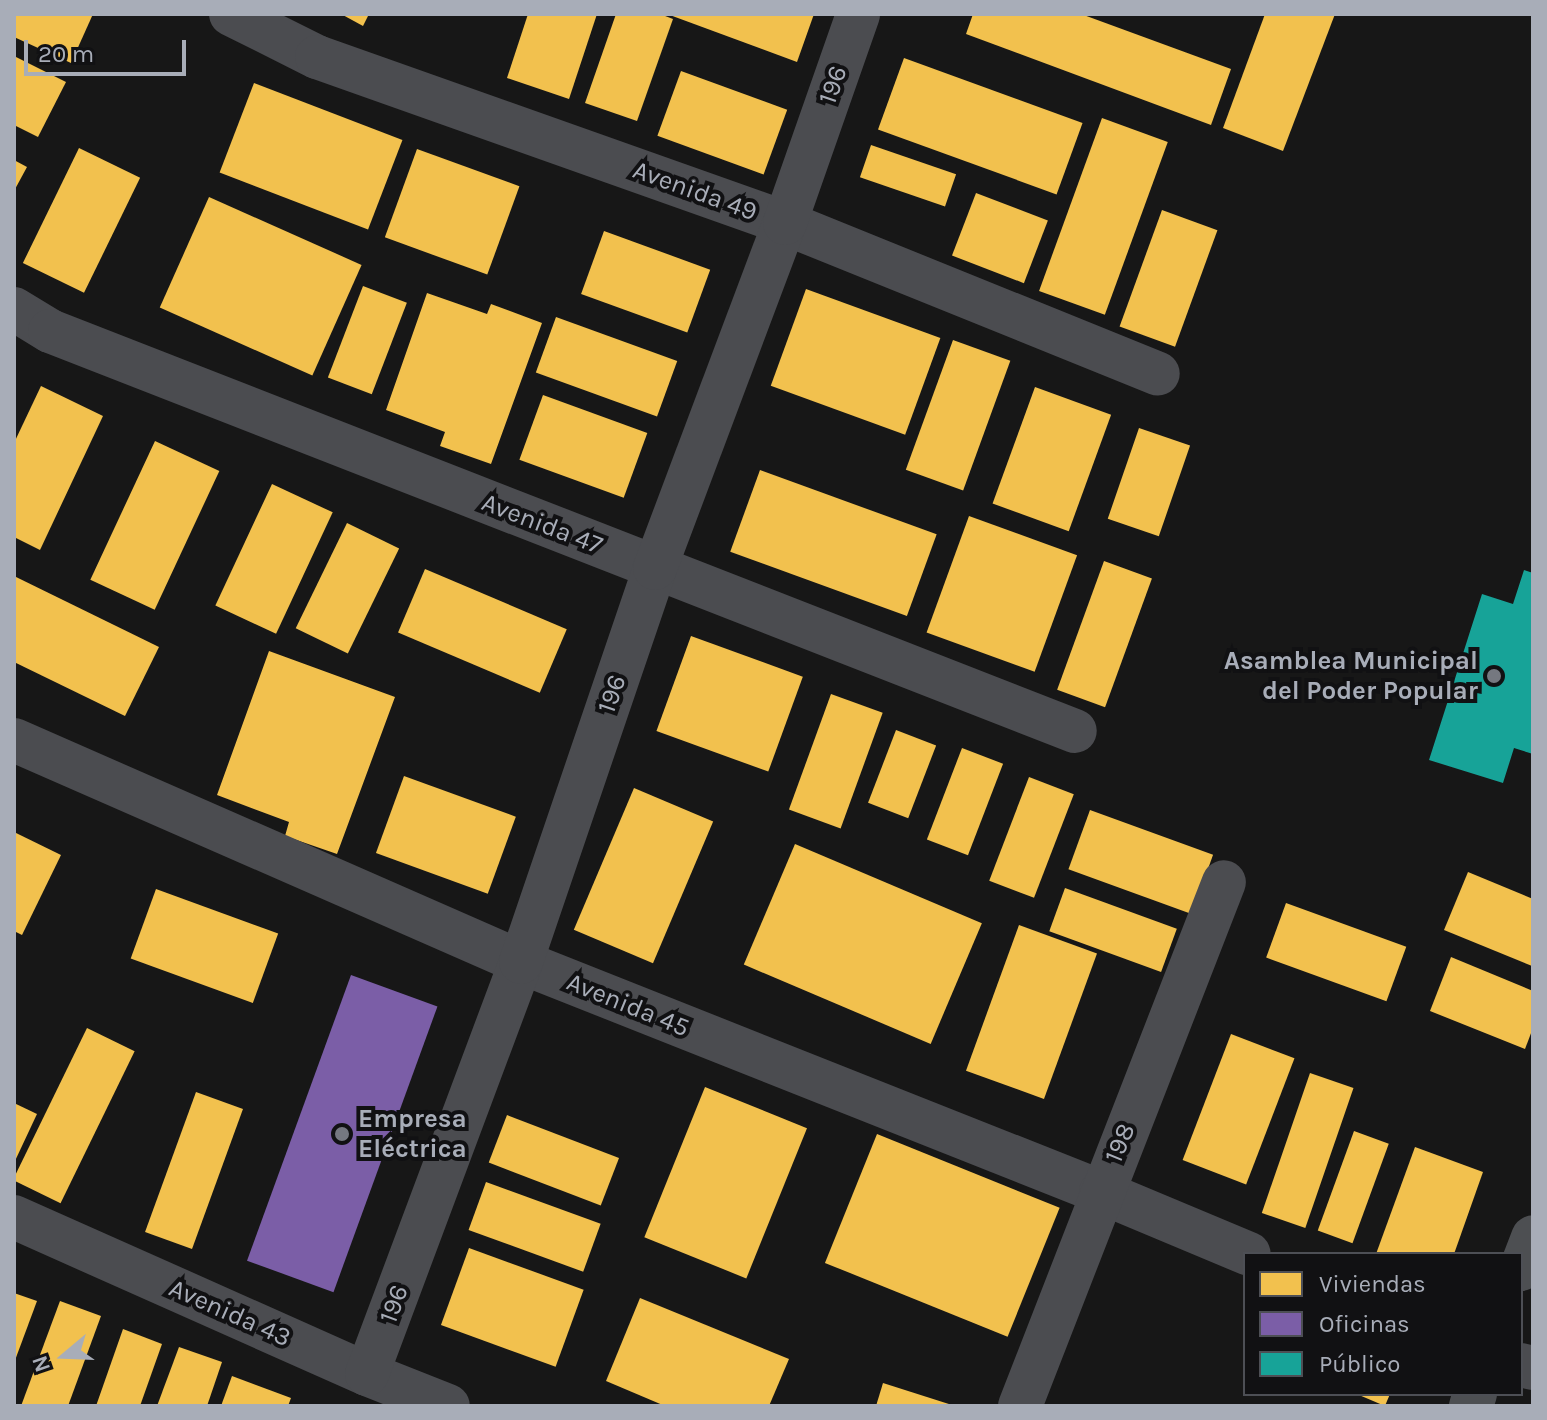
<!DOCTYPE html>
<html>
<head>
<meta charset="utf-8">
<style>
  body { margin:0 }
  #map { position:relative; width:1547px; height:1420px; overflow:hidden; background:#171717; font-family:Karla,sans-serif }
  div>[style] { position:absolute }
  .homes>* { inset:0; background:#f2c14e; transform-origin:0 0 }
  .offices>* { inset:0; background:#7b5ea7; transform-origin:0 0 }
  .public>* { inset:0; background:#17a398 }
  .minor>* { height:44px; margin:-22px; padding:0 22px; transform-origin:22px; border-radius:22px; background:#4b4c50 }
  .major>* { height:44px; margin:-22px; padding:0 22px; transform-origin:22px; border-radius:22px; background:#4d4f52 }
  .dots>* { width:22px; height:22px; translate:-50% -50%; box-sizing:border-box; border:4px solid #111113; border-radius:50% }
  span { translate:-50% -50%; white-space:nowrap; text-align:center; line-height:1.15; -webkit-text-stroke:8px #111113; paint-order:stroke }
  .street-label { font-size:26px; color:#a8adb8 }
  .poi-label { font-size:26px; color:#a8adb8; font-weight:700 }
  .right { translate:-100% -50%; text-align:right }
  .left { translate:0 -50%; text-align:left }
  .frame { position:absolute; inset:0; border:16px solid #a8adb8; pointer-events:none }
  .legend { position:absolute; left:1243px; top:1252px; width:280px; height:144px; box-sizing:border-box; background:#111113; border:2px solid #4d4f55; margin:0; padding:10px 14px; list-style:none; font-size:24px; color:#a8adb8 }
  .legend li { display:flex; align-items:center; gap:16px; height:40px }
  .legend b { width:40px; border:2px solid #4d4f55 }
  .north { position:absolute; left:24px; top:1316px; width:80px; height:80px; -webkit-text-stroke:6px #111113; paint-order:stroke; rotate:251deg; font-size:22px; font-weight:700; line-height:32px; text-align:center; color:#a8adb8 }
  .north::after { content:''; display:block; margin:auto; width:28px; height:36px; background:#a8adb8; clip-path:polygon(50% 0,100% 100%,50% 72%,0 100%) }
  .scale { position:absolute; left:24px; top:40px; width:162px; height:36px; box-sizing:border-box; border:4px solid #a8adb8; border-top:0; padding-left:10px; font-size:24px; line-height:28px; white-space:nowrap; color:#a8adb8; -webkit-text-stroke:6px #111113; paint-order:stroke }
</style>
</head>
<body>
<div id="map">
  <div class="homes">
    <i style="clip-path:polygon(14px 14px,93px 14px,71px 63px,14px 37px)"></i>
    <i style="clip-path:polygon(341px 14px,369px 14px,363px 26px)"></i>
    <i style="clip-path:polygon(528px 14px,597px 14px,569px 99px,507px 78px)"></i>
    <i style="clip-path:polygon(616px 14px,660px 14px,673px 19px,637px 121px,585px 103px)"></i>
    <i style="clip-path:polygon(667px 14px,814px 14px,797px 62px)"></i>
    <i style="clip-path:polygon(973px 14px,1081px 14px,1231px 69px,1211px 125px,966px 34px)"></i>
    <i style="clip-path:polygon(1265px 14px,1335px 14px,1283px 151px,1223px 128px)"></i>
    <i style="clip-path:polygon(14px 56px,66px 82px,38px 137px,14px 125px)"></i>
    <i style="left:904px;top:58px;width:190px;height:76px;rotate:20deg"></i>
    <i style="left:681px;top:71px;width:113px;height:69px;rotate:20deg"></i>
    <i style="left:254px;top:83px;width:159px;height:96px;rotate:21deg"></i>
    <i style="left:1102px;top:118px;width:70px;height:184px;rotate:20deg"></i>
    <i style="left:871px;top:145px;width:90px;height:34px;rotate:19deg"></i>
    <i style="left:79px;top:148px;width:68px;height:128px;rotate:26deg"></i>
    <i style="left:417px;top:149px;width:109px;height:94px;rotate:20deg"></i>
    <i style="clip-path:polygon(14px 160px,27px 167px,14px 191px)"></i>
    <i style="left:976px;top:193px;width:77px;height:67px;rotate:21deg"></i>
    <i style="left:209px;top:197px;width:167px;height:121px;rotate:24deg"></i>
    <i style="left:1162px;top:210px;width:59px;height:124px;rotate:20deg"></i>
    <i style="left:604px;top:231px;width:113px;height:67px;rotate:20deg"></i>
    <i style="left:363px;top:286px;width:47px;height:98px;rotate:21deg"></i>
    <i style="left:806px;top:289px;width:143px;height:103px;rotate:20deg"></i>
    <i style="clip-path:polygon(427px 293px,487px 314px,491px 304px,542px 323px,491px 464px,440px 446px,445px 432px,386px 410px)"></i>
    <i style="left:556px;top:317px;width:129px;height:59px;rotate:20deg"></i>
    <i style="left:953px;top:340px;width:61px;height:138px;rotate:20deg"></i>
    <i style="clip-path:polygon(41px 386px,103px 416px,40px 550px,14px 537px,14px 443px)"></i>
    <i style="left:1035px;top:387px;width:81px;height:124px;rotate:20deg"></i>
    <i style="left:543px;top:395px;width:111px;height:69px;rotate:20deg"></i>
    <i style="left:1139px;top:428px;width:54px;height:96px;rotate:19deg"></i>
    <i style="left:155px;top:441px;width:71px;height:153px;rotate:25deg"></i>
    <i style="left:760px;top:470px;width:188px;height:87px;rotate:20deg"></i>
    <i style="left:272px;top:484px;width:67px;height:134px;rotate:25deg"></i>
    <i style="left:969px;top:516px;width:115px;height:124px;rotate:20deg"></i>
    <i style="left:347px;top:523px;width:58px;height:117px;rotate:26deg"></i>
    <i style="left:1104px;top:561px;width:51px;height:137px;rotate:20deg"></i>
    <i style="left:425px;top:569px;width:154px;height:69px;rotate:23deg"></i>
    <i style="clip-path:polygon(14px 576px,159px 647px,125px 716px,14px 662px)"></i>
    <i style="left:691px;top:636px;width:119px;height:101px;rotate:20deg"></i>
    <i style="clip-path:polygon(269px 651px,395px 697px,337px 854px,285px 836px,289px 822px,217px 795px)"></i>
    <i style="left:831px;top:694px;width:55px;height:123px;rotate:20deg"></i>
    <i style="left:896px;top:730px;width:43px;height:78px;rotate:21deg"></i>
    <i style="left:962px;top:748px;width:44px;height:98px;rotate:21deg"></i>
    <i style="left:404px;top:776px;width:119px;height:82px;rotate:20deg"></i>
    <i style="left:1029px;top:777px;width:48px;height:111px;rotate:21deg"></i>
    <i style="left:634px;top:788px;width:86px;height:154px;rotate:23deg"></i>
    <i style="left:1090px;top:810px;width:131px;height:63px;rotate:20deg"></i>
    <i style="clip-path:polygon(14px 832px,61px 855px,22px 935px,14px 931px)"></i>
    <i style="left:795px;top:844px;width:203px;height:131px;rotate:23deg"></i>
    <i style="clip-path:polygon(1468px 872px,1533px 899px,1532px 966px,1444px 930px)"></i>
    <i style="left:1065px;top:888px;width:119px;height:46px;rotate:20deg"></i>
    <i style="left:156px;top:889px;width:130px;height:74px;rotate:20deg"></i>
    <i style="left:1286px;top:903px;width:128px;height:58px;rotate:20deg"></i>
    <i style="left:1019px;top:925px;width:83px;height:155px;rotate:20deg"></i>
    <i style="clip-path:polygon(1451px 957px,1533px 991px,1533px 1028px,1525px 1049px,1430px 1011px)"></i>
    <i style="left:87px;top:1028px;width:53px;height:169px;rotate:26deg"></i>
    <i style="left:1231px;top:1034px;width:68px;height:135px;rotate:21deg"></i>
    <i style="left:1310px;top:1073px;width:46px;height:148px;rotate:19deg"></i>
    <i style="left:705px;top:1087px;width:110px;height:162px;rotate:22deg"></i>
    <i style="left:196px;top:1092px;width:50px;height:149px;rotate:20deg"></i>
    <i style="clip-path:polygon(14px 1103px,37px 1114px,14px 1163px)"></i>
    <i style="left:507px;top:1115px;width:120px;height:51px;rotate:21deg"></i>
    <i style="left:1354px;top:1131px;width:37px;height:106px;rotate:20deg"></i>
    <i style="left:877px;top:1134px;width:197px;height:139px;rotate:22deg"></i>
    <i style="clip-path:polygon(1415px 1147px,1483px 1172px,1454px 1254px,1376px 1254px)"></i>
    <i style="left:486px;top:1182px;width:122px;height:51px;rotate:20deg"></i>
    <i style="left:469px;top:1248px;width:122px;height:82px;rotate:20deg"></i>
    <i style="clip-path:polygon(14px 1293px,37px 1301px,14px 1363px)"></i>
    <i style="clip-path:polygon(640px 1298px,789px 1359px,769px 1406px,665px 1406px,606px 1381px)"></i>
    <i style="clip-path:polygon(60px 1301px,101px 1316px,68px 1406px,21px 1406px)"></i>
    <i style="clip-path:polygon(123px 1329px,162px 1344px,140px 1406px,96px 1406px)"></i>
    <i style="clip-path:polygon(179px 1347px,222px 1362px,207px 1406px,157px 1406px)"></i>
    <i style="clip-path:polygon(232px 1376px,291px 1398px,288px 1406px,221px 1406px)"></i>
    <i style="clip-path:polygon(883px 1383px,952px 1405px,952px 1406px,876px 1406px)"></i>
    <i style="left:1390px;top:1394px;width:13px;height:73px;rotate:113deg"></i>
  </div>
  <div class="offices">
    <i style="left:351px;top:975px;width:92px;height:304px;rotate:20deg"></i>
  </div>
  <div class="public">
    <i style="clip-path:polygon(1524px 570px,1533px 573px,1533px 754px,1514px 748px,1503px 783px,1429px 760px,1482px 594px,1513px 604px)"></i>
  </div>
  <div class="minor">
    <i style="left:231px;top:14px;width:96px;rotate:26.6deg"></i>
    <i style="left:317px;top:57px;width:497px;rotate:19.5deg"></i>
    <i style="left:785px;top:223px;width:402px;rotate:22deg"></i>
    <i style="left:14px;top:309px;width:42px;rotate:31.4deg"></i>
    <i style="left:50px;top:331px;width:1100px;rotate:21.32deg"></i>
    <i style="left:14px;top:740px;width:553px;rotate:23.65deg"></i>
    <i style="left:521px;top:962px;width:624px;rotate:21.63deg"></i>
    <i style="left:1101px;top:1192px;width:160px;rotate:22.7deg"></i>
    <i style="left:14px;top:1217px;width:386px;rotate:24deg"></i>
    <i style="left:367px;top:1374px;width:87px;rotate:21.6deg"></i>
    <i style="left:1521px;top:1365px;width:12px;rotate:14deg"></i>
    <i style="left:367px;top:1374px;width:440px;rotate:-69.5deg"></i>
    <i style="left:521px;top:962px;width:416px;rotate:-71.2deg"></i>
    <i style="left:655px;top:568px;width:369px;rotate:-69.4deg"></i>
    <i style="left:785px;top:223px;width:221px;rotate:-70.7deg"></i>
    <i style="left:1020px;top:1406px;width:562px;rotate:-68.73deg"></i>
  </div>
  <div class="major">
    <i style="left:1521px;top:1269px;width:34px;rotate:-69deg"></i>
    <i style="left:1471px;top:1406px;width:13px;rotate:-72deg"></i>
  </div>
  <div class="dots">
    <i style="left:1494px;top:676px;background:#757880"></i>
    <i style="left:342px;top:1134px;background:#757880"></i>
  </div>
  <div class="street-label">
    <span style="left:833px;top:85px;rotate:-71deg">196</span>
    <span style="left:695px;top:191px;rotate:20deg">Avenida 49</span>
    <span style="left:542px;top:524px;rotate:21deg">Avenida 47</span>
    <span style="left:612px;top:694px;rotate:-71deg">196</span>
    <span style="left:628px;top:1005px;rotate:22deg">Avenida 45</span>
    <span style="left:1120px;top:1143px;rotate:-68deg">198</span>
    <span style="left:394px;top:1304px;rotate:-70deg">196</span>
    <span style="left:230px;top:1313px;rotate:24deg">Avenida 43</span>
  </div>
  <div class="poi-label">
    <span class="right" style="left:1478px;top:676px">Asamblea Municipal<br>del Poder Popular</span>
    <span class="left" style="left:358px;top:1134px">Empresa<br>Eléctrica</span>
  </div>
  <div class="frame"></div>
  <ul class="legend">
  <li><b style="height:22px;background:#f2c14e"></b>Viviendas</li>
  <li><b style="height:22px;background:#7b5ea7"></b>Oficinas</li>
  <li><b style="height:22px;background:#17a398"></b>Público</li>
  </ul>
  <div class="north">N</div>
  <div class="scale">20 m</div>
</div>
</body>
</html>
